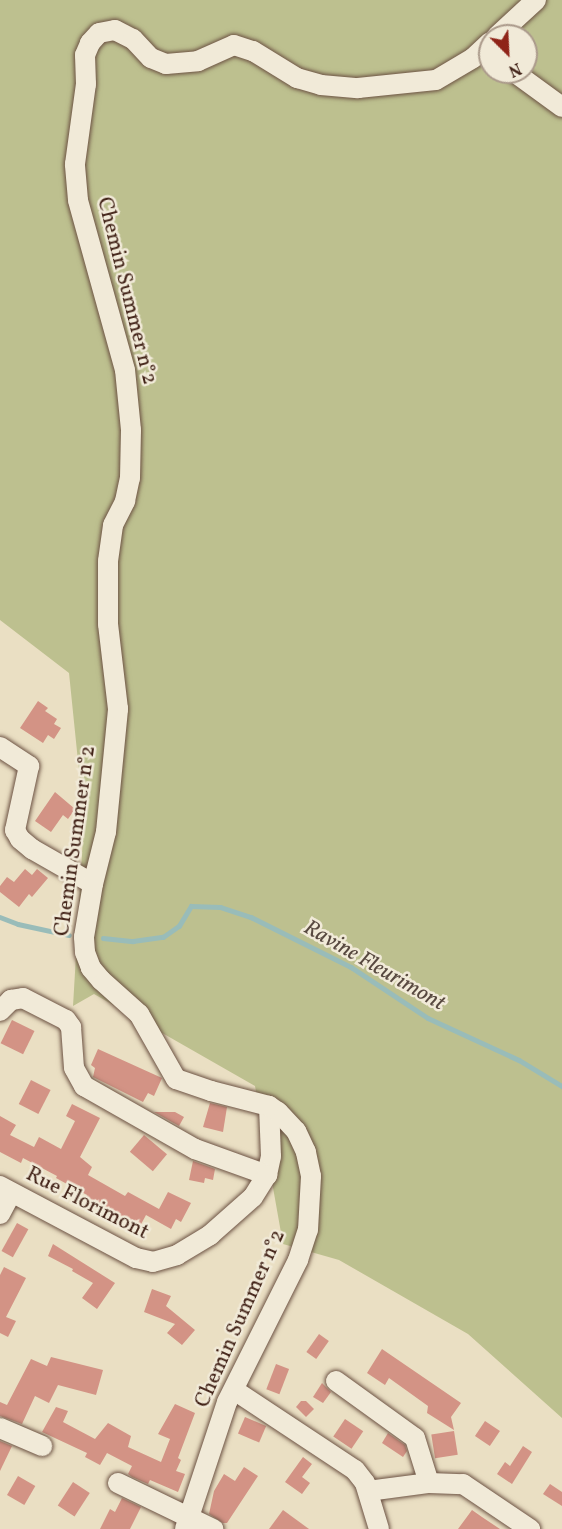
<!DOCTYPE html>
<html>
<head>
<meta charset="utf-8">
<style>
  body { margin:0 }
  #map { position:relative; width:562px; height:1529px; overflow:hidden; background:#eadfc3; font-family:Vollkorn,serif }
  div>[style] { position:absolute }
  .green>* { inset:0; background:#bdc08f }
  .stream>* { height:4.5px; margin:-2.25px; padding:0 2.25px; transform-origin:2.25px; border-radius:2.25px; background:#99bcb9 }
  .building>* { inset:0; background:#d39385; transform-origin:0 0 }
  .roads { filter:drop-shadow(0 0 2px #6c5243) drop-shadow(0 0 2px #6c5243) }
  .minor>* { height:20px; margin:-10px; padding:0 10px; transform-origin:10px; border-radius:10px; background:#f1ead8 }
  span { translate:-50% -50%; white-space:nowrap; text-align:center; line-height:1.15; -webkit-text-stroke:5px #f1ead8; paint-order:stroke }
  .street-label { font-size:21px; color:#422318 }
  .water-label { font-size:22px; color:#584940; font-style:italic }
  .north { position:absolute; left:478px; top:24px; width:60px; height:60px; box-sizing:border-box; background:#f1ead8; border:2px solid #ab9a8b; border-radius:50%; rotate:156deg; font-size:16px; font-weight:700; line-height:24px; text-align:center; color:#422318 }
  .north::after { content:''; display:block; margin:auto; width:21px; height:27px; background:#8f2418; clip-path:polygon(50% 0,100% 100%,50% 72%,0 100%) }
</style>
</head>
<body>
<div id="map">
  <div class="green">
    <i style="clip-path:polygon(evenodd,0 0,562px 0,562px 1418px,468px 1334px,339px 1260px,283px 1244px,255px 1086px,94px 994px,73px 1006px,84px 820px,69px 673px,0 620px,0 0,490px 36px,526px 36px,526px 72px,490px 72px,490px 36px)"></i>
  </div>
  <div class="stream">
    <i style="left:0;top:917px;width:19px;rotate:21deg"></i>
    <i style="left:18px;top:924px;width:52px;rotate:12.2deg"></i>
    <i style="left:103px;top:938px;width:30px;rotate:6deg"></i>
    <i style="left:133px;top:941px;width:30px;rotate:-8deg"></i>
    <i style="left:163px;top:937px;width:19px;rotate:-35deg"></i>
    <i style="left:179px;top:926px;width:23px;rotate:-59deg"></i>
    <i style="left:191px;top:906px;width:29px;rotate:2deg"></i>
    <i style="left:220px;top:907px;width:33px;rotate:18deg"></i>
    <i style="left:251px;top:917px;width:112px;rotate:26.6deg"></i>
    <i style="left:351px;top:967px;width:92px;rotate:33.5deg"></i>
    <i style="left:428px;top:1018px;width:100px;rotate:24.8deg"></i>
    <i style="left:519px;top:1060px;width:50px;rotate:31.2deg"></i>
  </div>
  <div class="building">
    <i style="clip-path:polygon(38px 701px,48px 708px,45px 711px,57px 719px,54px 724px,61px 728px,54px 739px,48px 735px,43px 743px,20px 728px)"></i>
    <i style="clip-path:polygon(55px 792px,75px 809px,68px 819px,63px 815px,51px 832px,35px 821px)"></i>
    <i style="clip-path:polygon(25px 869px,32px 875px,37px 869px,48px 878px,32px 897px,29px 894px,19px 907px,0 892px,0 886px,7px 877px,14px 882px)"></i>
    <i style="left:12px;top:1020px;width:25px;height:26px;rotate:26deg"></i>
    <i style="clip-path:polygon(98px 1049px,162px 1078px,154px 1096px,148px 1093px,143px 1102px,93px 1077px,95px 1068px,91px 1065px)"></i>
    <i style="left:31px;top:1080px;width:22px;height:27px;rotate:27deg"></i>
    <i style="clip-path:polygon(210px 1103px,227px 1107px,223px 1132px,203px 1127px)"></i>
    <i style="clip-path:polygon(72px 1104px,100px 1118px,80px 1157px,92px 1167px,88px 1175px,125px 1196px,128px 1192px,159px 1209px,168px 1192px,191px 1203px,181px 1222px,176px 1219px,171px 1229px,146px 1215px,139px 1228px,85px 1199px,87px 1195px,56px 1178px,57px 1176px,23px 1158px,21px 1163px,0 1152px,0 1116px,16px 1125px,10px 1135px,34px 1147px,39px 1137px,61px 1149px,75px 1121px,66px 1116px)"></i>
    <i style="clip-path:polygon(154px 1112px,175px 1112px,184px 1117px,179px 1126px)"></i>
    <i style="left:144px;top:1135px;width:30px;height:22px;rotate:40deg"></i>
    <i style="clip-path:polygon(193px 1161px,215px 1169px,213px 1180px,205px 1178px,204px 1183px,189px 1180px)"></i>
    <i style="left:17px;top:1223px;width:13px;height:32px;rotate:29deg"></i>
    <i style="clip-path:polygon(53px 1244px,115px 1283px,97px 1309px,82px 1298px,93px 1283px,72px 1271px,73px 1269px,48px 1256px)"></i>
    <i style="clip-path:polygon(4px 1267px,26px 1278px,6px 1317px,16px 1321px,8px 1337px,0 1333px,0 1275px)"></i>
    <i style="clip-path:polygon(152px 1289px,171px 1296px,166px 1306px,195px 1330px,182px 1345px,167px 1333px,175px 1324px,144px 1312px)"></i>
    <i style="left:319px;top:1334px;width:12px;height:22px;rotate:35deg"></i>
    <i style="clip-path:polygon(382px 1349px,461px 1403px,451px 1417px,454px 1430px,427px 1413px,428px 1406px,389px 1378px,385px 1385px,367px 1373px)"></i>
    <i style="clip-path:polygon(51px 1357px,103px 1370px,96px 1395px,58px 1385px,49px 1403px,35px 1396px,22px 1424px,0 1416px,0 1402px,7px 1405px,31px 1359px,47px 1366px)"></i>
    <i style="left:276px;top:1364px;width:14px;height:27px;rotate:21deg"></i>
    <i style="clip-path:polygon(322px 1383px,331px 1392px,323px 1403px,313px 1397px)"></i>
    <i style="clip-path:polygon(301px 1401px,306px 1401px,314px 1409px,306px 1417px,296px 1407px)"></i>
    <i style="clip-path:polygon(175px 1404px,195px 1413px,178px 1458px,181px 1460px,176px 1471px,185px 1474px,178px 1492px,150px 1480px,148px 1484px,132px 1477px,128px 1474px,132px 1466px,107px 1453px,100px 1465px,85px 1457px,87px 1453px,42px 1432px,56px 1407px,68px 1411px,63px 1422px,95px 1439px,108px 1423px,131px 1436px,128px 1447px,161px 1462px,170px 1439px,158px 1434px)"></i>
    <i style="left:245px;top:1417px;width:23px;height:18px;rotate:23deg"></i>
    <i style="left:345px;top:1419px;width:22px;height:21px;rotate:34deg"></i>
    <i style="left:485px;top:1421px;width:18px;height:18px;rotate:34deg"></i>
    <i style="left:454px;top:1431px;width:24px;height:23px;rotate:81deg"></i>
    <i style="clip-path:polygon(388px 1433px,405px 1445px,407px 1451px,403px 1457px,382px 1443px)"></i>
    <i style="clip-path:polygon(0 1441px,12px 1446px,0 1471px)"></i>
    <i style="clip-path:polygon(523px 1446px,532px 1452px,512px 1484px,497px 1474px,505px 1462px,510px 1466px)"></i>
    <i style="clip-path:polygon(303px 1457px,312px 1464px,302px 1477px,310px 1483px,302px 1494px,285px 1482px)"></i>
    <i style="clip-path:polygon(244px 1467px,258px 1476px,227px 1523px,223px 1523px,209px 1514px,214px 1491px,224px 1474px,235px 1481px)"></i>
    <i style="left:18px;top:1476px;width:20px;height:22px;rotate:30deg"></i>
    <i style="left:73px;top:1482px;width:20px;height:28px;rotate:33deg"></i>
    <i style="clip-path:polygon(550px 1484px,562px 1492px,562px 1506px,543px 1494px)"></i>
    <i style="clip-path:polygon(122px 1498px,141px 1507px,130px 1529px,100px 1529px,110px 1509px,115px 1512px)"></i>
    <i style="clip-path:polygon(283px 1510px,309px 1529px,269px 1529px)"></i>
    <i style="clip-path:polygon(472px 1510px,482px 1517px,500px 1529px,458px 1529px)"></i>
  </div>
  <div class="roads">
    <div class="minor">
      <i style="left:497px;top:36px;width:53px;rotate:-42.7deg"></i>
      <i style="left:514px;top:72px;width:59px;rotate:36.1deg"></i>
      <i style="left:0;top:747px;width:35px;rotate:33deg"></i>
      <i style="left:29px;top:766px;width:66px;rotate:102.3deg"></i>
      <i style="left:15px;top:830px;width:10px;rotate:61deg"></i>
      <i style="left:20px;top:839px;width:16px;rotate:40deg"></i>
      <i style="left:32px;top:849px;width:70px;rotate:29.8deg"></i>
      <i style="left:0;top:1011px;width:16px;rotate:-45deg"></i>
      <i style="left:11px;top:1000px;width:12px;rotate:-9deg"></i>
      <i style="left:23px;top:998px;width:48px;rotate:27.1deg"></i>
      <i style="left:66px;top:1020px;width:9px;rotate:54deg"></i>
      <i style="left:71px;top:1027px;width:41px;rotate:85.8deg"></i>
      <i style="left:74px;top:1068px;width:21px;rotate:61deg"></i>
      <i style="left:84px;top:1086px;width:128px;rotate:29.6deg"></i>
      <i style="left:195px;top:1149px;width:77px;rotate:19.9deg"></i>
      <i style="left:0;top:1186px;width:154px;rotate:27.9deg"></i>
      <i style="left:136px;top:1258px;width:17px;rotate:13deg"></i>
      <i style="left:153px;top:1262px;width:25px;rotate:-16deg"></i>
      <i style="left:177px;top:1255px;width:39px;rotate:-31deg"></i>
      <i style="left:210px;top:1235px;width:57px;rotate:-41.5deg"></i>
      <i style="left:253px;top:1197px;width:26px;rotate:-58deg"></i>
      <i style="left:267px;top:1175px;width:19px;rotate:-78deg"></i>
      <i style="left:271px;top:1156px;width:50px;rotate:-92.3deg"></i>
      <i style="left:0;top:1214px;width:24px;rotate:-62deg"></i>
      <i style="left:336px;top:1381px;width:97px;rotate:35.8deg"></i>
      <i style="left:415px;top:1438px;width:47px;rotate:72.7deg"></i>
      <i style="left:234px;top:1390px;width:145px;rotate:33.5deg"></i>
      <i style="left:355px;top:1470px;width:16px;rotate:52deg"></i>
      <i style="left:365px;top:1483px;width:48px;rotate:73.1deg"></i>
      <i style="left:0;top:1428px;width:46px;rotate:23.2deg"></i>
      <i style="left:118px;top:1483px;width:106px;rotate:25.8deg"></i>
      <i style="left:368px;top:1491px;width:62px;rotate:-7.5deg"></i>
      <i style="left:429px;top:1483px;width:34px;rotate:2deg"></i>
      <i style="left:463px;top:1484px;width:81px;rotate:33.9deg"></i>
      <i style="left:185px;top:1529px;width:134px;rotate:-71.7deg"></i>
      <i style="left:227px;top:1402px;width:159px;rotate:-63.4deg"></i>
      <i style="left:298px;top:1260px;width:32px;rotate:-72deg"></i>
      <i style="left:308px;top:1230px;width:54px;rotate:-86.8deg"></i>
      <i style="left:311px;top:1176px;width:25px;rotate:-102deg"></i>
      <i style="left:306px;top:1152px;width:23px;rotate:-115deg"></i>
      <i style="left:296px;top:1131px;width:26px;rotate:-133deg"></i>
      <i style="left:278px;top:1112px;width:11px;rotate:-146deg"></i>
      <i style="left:269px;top:1106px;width:60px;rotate:-165.5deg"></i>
      <i style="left:211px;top:1091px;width:37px;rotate:-161deg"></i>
      <i style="left:176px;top:1079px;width:75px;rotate:-119.6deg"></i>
      <i style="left:139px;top:1014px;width:51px;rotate:-138.2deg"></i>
      <i style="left:101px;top:980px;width:16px;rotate:-130deg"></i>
      <i style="left:91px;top:968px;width:17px;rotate:-111deg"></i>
      <i style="left:85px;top:952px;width:15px;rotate:-94deg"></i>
      <i style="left:84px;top:937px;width:54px;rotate:-80.4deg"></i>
      <i style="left:93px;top:884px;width:54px;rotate:-76deg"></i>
      <i style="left:106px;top:832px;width:124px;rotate:-84.4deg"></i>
      <i style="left:118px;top:709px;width:86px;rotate:-96.7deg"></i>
      <i style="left:108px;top:624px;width:63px;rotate:-90deg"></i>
      <i style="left:108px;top:561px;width:36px;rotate:-82deg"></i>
      <i style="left:113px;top:525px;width:27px;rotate:-63deg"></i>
      <i style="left:125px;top:501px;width:24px;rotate:-78deg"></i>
      <i style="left:130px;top:478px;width:48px;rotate:-88.8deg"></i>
      <i style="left:131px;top:430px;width:60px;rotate:-95.7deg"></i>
      <i style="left:125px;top:370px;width:176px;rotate:-105.5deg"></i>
      <i style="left:78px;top:200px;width:36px;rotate:-95deg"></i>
      <i style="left:75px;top:164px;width:81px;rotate:-82.2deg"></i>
      <i style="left:86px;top:84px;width:29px;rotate:-92deg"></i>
      <i style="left:85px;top:55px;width:13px;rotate:-67deg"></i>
      <i style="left:90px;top:43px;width:13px;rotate:-48deg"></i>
      <i style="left:99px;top:33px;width:16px;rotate:-11deg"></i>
      <i style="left:115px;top:30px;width:20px;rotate:27deg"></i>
      <i style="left:133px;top:39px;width:26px;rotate:47deg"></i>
      <i style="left:151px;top:58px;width:16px;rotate:22deg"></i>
      <i style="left:166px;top:64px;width:32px;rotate:-5deg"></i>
      <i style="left:198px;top:61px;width:39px;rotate:-24deg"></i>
      <i style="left:234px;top:45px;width:20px;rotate:18deg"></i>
      <i style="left:253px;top:51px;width:52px;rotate:31.5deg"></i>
      <i style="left:297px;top:78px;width:25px;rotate:16deg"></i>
      <i style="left:321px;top:85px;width:37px;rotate:5deg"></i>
      <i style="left:358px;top:88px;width:78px;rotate:-5.9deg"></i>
      <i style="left:436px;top:80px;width:43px;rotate:-30.7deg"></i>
      <i style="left:473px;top:58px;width:23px;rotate:-43deg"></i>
    </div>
  </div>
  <div class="street-label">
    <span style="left:126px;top:291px;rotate:76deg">Chemin Summer n°2</span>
    <span style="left:76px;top:841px;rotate:-82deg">Chemin Summer n°2</span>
    <span style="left:87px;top:1204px;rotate:27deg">Rue Florimont</span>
    <span style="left:241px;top:1319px;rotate:-66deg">Chemin Summer n°2</span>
  </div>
  <div class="water-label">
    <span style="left:374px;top:966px;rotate:30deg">Ravine Fleurimont</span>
  </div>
  <div class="north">N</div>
</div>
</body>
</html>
